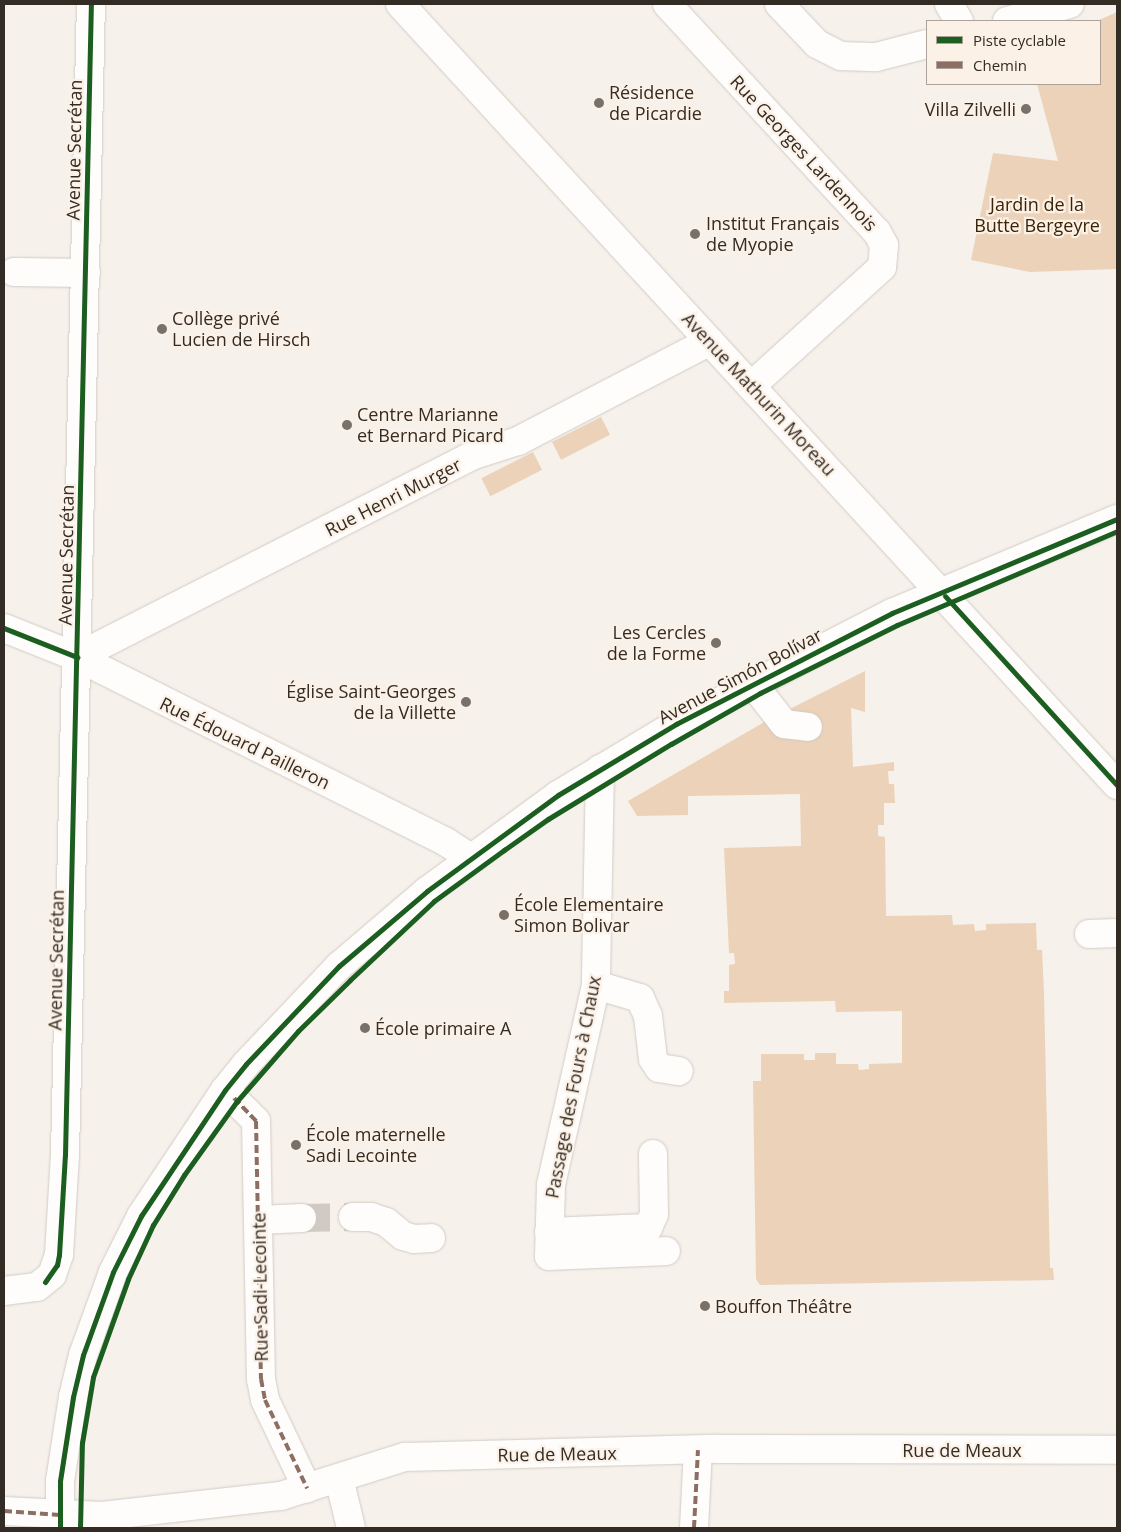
<!DOCTYPE html>
<html>
<head>
<meta charset="utf-8">
<style>
  body { margin:0 }
  #map { position:relative; width:1121px; height:1532px; overflow:hidden; background:#f7f1eb; font-family:"Open Sans",sans-serif }
  div>[style] { position:absolute }
  .green>* { inset:0; background:#ebd2b8; transform-origin:0 0 }
  .minor-tunnel>* { height:28px; margin-top:-14px; transform-origin:0; background:repeating-linear-gradient(90deg,#d0cac3 0 28px,transparent 0 42px) }
  .roads { filter:drop-shadow(0 0 1px #d1cbc5) drop-shadow(0 0 1px #d1cbc5) }
  .minor>* { height:28px; margin:-14px; padding:0 14px; transform-origin:14px; border-radius:14px; background:#fefdfc }
  .major>* { height:28px; margin:-14px; padding:0 14px; transform-origin:14px; border-radius:14px; background:#fefdfc }
  .quiet>* { height:4px; margin-top:-2px; transform-origin:0; background:repeating-linear-gradient(90deg,#8d6e63 0 8px,transparent 0 12px) }
  .cycleway>* { height:5px; margin:-2.5px; padding:0 2.5px; transform-origin:2.5px; border-radius:2.5px; background:#1b5e20 }
  .dots>* { width:14px; height:14px; translate:-50% -50%; box-sizing:border-box; border:2px solid #fcf1e6; border-radius:50% }
  span { translate:-50% -50%; white-space:nowrap; text-align:center; line-height:1.15; -webkit-text-stroke:4.5px #fcf1e6; paint-order:stroke }
  .poi-label { font-size:18px; color:#332c25 }
  .left { translate:0 -50%; text-align:left }
  .right { translate:-100% -50%; text-align:right }
  .street-label { font-size:18px; color:#332c25 }
  .park-label { font-size:18px; color:#3b2305 }
  .frame { position:absolute; inset:0; border:5px solid #332c25; pointer-events:none }
  .legend { position:absolute; left:926px; top:20px; width:175px; height:65px; box-sizing:border-box; background:#fcf1e6; border:1px solid #aca299; margin:0; padding:6px 9px; list-style:none; font-size:15px; color:#332c25 }
  .legend li { display:flex; align-items:center; gap:10px; height:25px }
  .legend b { width:25px; border:1px solid #aca299 }
</style>
</head>
<body>
<div id="map">
  <div class="green">
    <i style="clip-path:polygon(1117px 12px,1117px 269px,1030px 272px,971px 260px,993px 153px,1058px 161px,1037px 84px,1100px 84px,1100px 21px,1097px 21px)"></i>
    <i style="left:601px;top:417px;width:20px;height:55px;rotate:63deg"></i>
    <i style="left:533px;top:452px;width:20px;height:58px;rotate:63deg"></i>
    <i style="clip-path:polygon(865px 671px,865px 712px,851px 708px,853px 767px,894px 762px,894px 771px,888px 771px,889px 784px,894px 784px,895px 803px,884px 803px,884px 825px,878px 825px,878px 836px,885px 837px,886px 916px,952px 915px,953px 925px,974px 924px,975px 931px,986px 930px,986px 924px,1036px 923px,1037px 950px,1042px 950px,1044px 993px,1050px 1268px,1053px 1268px,1054px 1280px,760px 1285px,756px 1279px,753px 1081px,761px 1081px,761px 1054px,804px 1054px,804px 1060px,815px 1060px,815px 1053px,836px 1053px,836px 1064px,858px 1064px,859px 1070px,869px 1069px,869px 1064px,902px 1063px,902px 1011px,836px 1012px,835px 1001px,724px 1003px,724px 991px,729px 991px,729px 965px,735px 964px,734px 953px,729px 953px,724px 848px,801px 846px,800px 794px,688px 796px,688px 815px,637px 816px,628px 801px,766px 721px)"></i>
  </div>
  <div class="minor-tunnel">
    <i style="left:302px;top:1218px;width:51px;rotate:-1.1deg"></i>
  </div>
  <div class="roads">
    <div class="minor">
      <i style="left:400px;top:4px;width:1060px;rotate:47.45deg"></i>
      <i style="left:667px;top:4px;width:310px;rotate:47.4deg"></i>
      <i style="left:877px;top:232px;width:15px;rotate:62deg"></i>
      <i style="left:884px;top:245px;width:22px;rotate:95deg"></i>
      <i style="left:882px;top:267px;width:177px;rotate:137.7deg"></i>
      <i style="left:779px;top:4px;width:55px;rotate:46.5deg"></i>
      <i style="left:817px;top:44px;width:27px;rotate:27deg"></i>
      <i style="left:841px;top:56px;width:35px;rotate:2deg"></i>
      <i style="left:876px;top:57px;width:53px;rotate:-14.3deg"></i>
      <i style="left:949px;top:4px;width:20px;rotate:60deg"></i>
      <i style="left:1007px;top:21px;width:65px;rotate:-15.1deg"></i>
      <i style="left:14px;top:272px;width:72px;rotate:0.8deg"></i>
      <i style="left:4px;top:628px;width:79px;rotate:21.7deg"></i>
      <i style="left:77px;top:657px;width:413px;rotate:26.6deg"></i>
      <i style="left:446px;top:842px;width:30px;rotate:33deg"></i>
      <i style="left:77px;top:657px;width:445px;rotate:-27deg"></i>
      <i style="left:474px;top:455px;width:46px;rotate:-17.7deg"></i>
      <i style="left:518px;top:441px;width:216px;rotate:-27.5deg"></i>
      <i style="left:752px;top:683px;width:52px;rotate:52deg"></i>
      <i style="left:784px;top:724px;width:24px;rotate:7deg"></i>
      <i style="left:600px;top:769px;width:216px;rotate:91.1deg"></i>
      <i style="left:596px;top:985px;width:205px;rotate:102.7deg"></i>
      <i style="left:551px;top:1185px;width:71px;rotate:91.6deg"></i>
      <i style="left:549px;top:1256px;width:117px;rotate:-2.4deg"></i>
      <i style="left:1089px;top:934px;width:28px;rotate:-2deg"></i>
      <i style="left:596px;top:985px;width:46px;rotate:16.5deg"></i>
      <i style="left:640px;top:998px;width:20px;rotate:66deg"></i>
      <i style="left:648px;top:1016px;width:43px;rotate:83.4deg"></i>
      <i style="left:653px;top:1059px;width:11px;rotate:56deg"></i>
      <i style="left:659px;top:1068px;width:20px;rotate:9deg"></i>
      <i style="left:225px;top:1090px;width:44px;rotate:45deg"></i>
      <i style="left:256px;top:1121px;width:258px;rotate:88.9deg"></i>
      <i style="left:261px;top:1379px;width:21px;rotate:79deg"></i>
      <i style="left:265px;top:1400px;width:98px;rotate:64.5deg"></i>
      <i style="left:353px;top:1217px;width:18px"></i>
      <i style="left:371px;top:1217px;width:16px;rotate:18deg"></i>
      <i style="left:386px;top:1222px;width:22px;rotate:39deg"></i>
      <i style="left:403px;top:1236px;width:11px;rotate:15deg"></i>
      <i style="left:414px;top:1239px;width:17px;rotate:-3deg"></i>
      <i style="left:259px;top:1220px;width:43px;rotate:-2.7deg"></i>
      <i style="left:549px;top:1232px;width:99px;rotate:-2.3deg"></i>
      <i style="left:648px;top:1228px;width:15px;rotate:-67deg"></i>
      <i style="left:654px;top:1214px;width:60px;rotate:-91deg"></i>
      <i style="left:4px;top:1291px;width:33px;rotate:-7deg"></i>
      <i style="left:37px;top:1287px;width:19px;rotate:-39deg"></i>
      <i style="left:52px;top:1275px;width:21px;rotate:-71deg"></i>
      <i style="left:59px;top:1255px;width:100px;rotate:-86.6deg"></i>
      <i style="left:65px;top:1155px;width:1151px;rotate:-88.71deg"></i>
      <i style="left:339px;top:1478px;width:51px;rotate:76.5deg"></i>
      <i style="left:4px;top:1511px;width:98px;rotate:2.9deg"></i>
      <i style="left:102px;top:1516px;width:180px;rotate:-6.4deg"></i>
      <i style="left:281px;top:1496px;width:130px;rotate:-17.5deg"></i>
      <i style="left:405px;top:1457px;width:312px;rotate:-1.5deg"></i>
      <i style="left:717px;top:1449px;width:400px;rotate:0.1deg"></i>
      <i style="left:694px;top:1528px;width:78px;rotate:-87.1deg"></i>
    </div>
    <div class="major">
      <i style="left:60px;top:1528px;width:47px;rotate:-90deg"></i>
      <i style="left:60px;top:1481px;width:85px;rotate:-81.2deg"></i>
      <i style="left:73px;top:1397px;width:43px;rotate:-76.6deg"></i>
      <i style="left:83px;top:1355px;width:88px;rotate:-70.1deg"></i>
      <i style="left:113px;top:1272px;width:63px;rotate:-63.4deg"></i>
      <i style="left:141px;top:1216px;width:151px;rotate:-56.3deg"></i>
      <i style="left:225px;top:1090px;width:33px;rotate:-51deg"></i>
      <i style="left:246px;top:1064px;width:135px;rotate:-46.5deg"></i>
      <i style="left:339px;top:966px;width:116px;rotate:-40.4deg"></i>
      <i style="left:427px;top:891px;width:162px;rotate:-36.2deg"></i>
      <i style="left:558px;top:795px;width:138px;rotate:-31deg"></i>
      <i style="left:676px;top:724px;width:243px;rotate:-27.2deg"></i>
      <i style="left:892px;top:613px;width:244px;rotate:-22.7deg"></i>
    </div>
  </div>
  <div class="quiet">
    <i style="left:234px;top:1098px;width:32px;rotate:46deg"></i>
    <i style="left:256px;top:1121px;width:258px;rotate:88.9deg"></i>
    <i style="left:261px;top:1379px;width:21px;rotate:79deg"></i>
    <i style="left:265px;top:1400px;width:98px;rotate:64.5deg"></i>
    <i style="left:4px;top:1511px;width:56px;rotate:4.1deg"></i>
    <i style="left:694px;top:1528px;width:78px;rotate:-87.1deg"></i>
  </div>
  <div class="cycleway">
    <i style="left:945px;top:596px;width:256px;rotate:47.7deg"></i>
    <i style="left:4px;top:628px;width:79px;rotate:21.7deg"></i>
    <i style="left:45px;top:1282px;width:21px;rotate:-55deg"></i>
    <i style="left:57px;top:1265px;width:10px;rotate:-79deg"></i>
    <i style="left:59px;top:1255px;width:100px;rotate:-86.6deg"></i>
    <i style="left:65px;top:1155px;width:1151px;rotate:-88.71deg"></i>
    <i style="left:60px;top:1528px;width:47px;rotate:-90deg"></i>
    <i style="left:60px;top:1481px;width:85px;rotate:-81.2deg"></i>
    <i style="left:73px;top:1397px;width:43px;rotate:-76.6deg"></i>
    <i style="left:83px;top:1355px;width:88px;rotate:-70.1deg"></i>
    <i style="left:113px;top:1272px;width:63px;rotate:-63.4deg"></i>
    <i style="left:141px;top:1216px;width:151px;rotate:-56.3deg"></i>
    <i style="left:225px;top:1090px;width:33px;rotate:-51deg"></i>
    <i style="left:246px;top:1064px;width:135px;rotate:-46.5deg"></i>
    <i style="left:339px;top:966px;width:116px;rotate:-40.4deg"></i>
    <i style="left:427px;top:891px;width:162px;rotate:-36.2deg"></i>
    <i style="left:558px;top:795px;width:138px;rotate:-31deg"></i>
    <i style="left:676px;top:724px;width:243px;rotate:-27.2deg"></i>
    <i style="left:892px;top:613px;width:244px;rotate:-22.7deg"></i>
    <i style="left:80px;top:1528px;width:85px;rotate:-88.7deg"></i>
    <i style="left:82px;top:1443px;width:67px;rotate:-80.5deg"></i>
    <i style="left:93px;top:1377px;width:104px;rotate:-70.3deg"></i>
    <i style="left:128px;top:1279px;width:60px;rotate:-65.2deg"></i>
    <i style="left:153px;top:1225px;width:59px;rotate:-58.2deg"></i>
    <i style="left:184px;top:1175px;width:91px;rotate:-54.4deg"></i>
    <i style="left:237px;top:1101px;width:93px;rotate:-48.9deg"></i>
    <i style="left:298px;top:1031px;width:73px;rotate:-44.4deg"></i>
    <i style="left:350px;top:980px;width:115px;rotate:-43.2deg"></i>
    <i style="left:434px;top:901px;width:87px;rotate:-36.1deg"></i>
    <i style="left:504px;top:850px;width:54px;rotate:-35.2deg"></i>
    <i style="left:548px;top:819px;width:144px;rotate:-31.4deg"></i>
    <i style="left:671px;top:744px;width:103px;rotate:-29.8deg"></i>
    <i style="left:760px;top:693px;width:153px;rotate:-26.4deg"></i>
    <i style="left:897px;top:625px;width:239px;rotate:-23.1deg"></i>
  </div>
  <div class="dots">
    <i style="left:599px;top:103px;background:#78716a"></i>
    <i style="left:1026px;top:109px;background:#78716a"></i>
    <i style="left:695px;top:234px;background:#78716a"></i>
    <i style="left:162px;top:329px;background:#78716a"></i>
    <i style="left:347px;top:425px;background:#78716a"></i>
    <i style="left:716px;top:643px;background:#78716a"></i>
    <i style="left:466px;top:702px;background:#78716a"></i>
    <i style="left:504px;top:915px;background:#78716a"></i>
    <i style="left:365px;top:1028px;background:#78716a"></i>
    <i style="left:296px;top:1145px;background:#78716a"></i>
    <i style="left:705px;top:1306px;background:#78716a"></i>
  </div>
  <div class="poi-label">
    <span class="left" style="left:609px;top:103px">Résidence<br>de Picardie</span>
    <span class="right" style="left:1016px;top:109px">Villa Zilvelli</span>
    <span class="left" style="left:706px;top:234px">Institut Français<br>de Myopie</span>
    <span class="left" style="left:172px;top:329px">Collège privé<br>Lucien de Hirsch</span>
    <span class="left" style="left:357px;top:425px">Centre Marianne<br>et Bernard Picard</span>
    <span class="right" style="left:706px;top:643px">Les Cercles<br>de la Forme</span>
    <span class="right" style="left:456px;top:702px">Église Saint-Georges<br>de la Villette</span>
    <span class="left" style="left:514px;top:915px">École Elementaire<br>Simon Bolivar</span>
    <span class="left" style="left:375px;top:1028px">École primaire A</span>
    <span class="left" style="left:306px;top:1145px">École maternelle<br>Sadi Lecointe</span>
    <span class="left" style="left:715px;top:1306px">Bouffon Théâtre</span>
  </div>
  <div class="street-label">
    <span style="left:74px;top:150px;rotate:-89deg">Avenue Secrétan</span>
    <span style="left:804px;top:153px;rotate:47deg">Rue Georges Lardennois</span>
    <span style="left:759px;top:394px;rotate:47deg">Avenue Mathurin Moreau</span>
    <span style="left:393px;top:497px;rotate:-27deg">Rue Henri Murger</span>
    <span style="left:66px;top:555px;rotate:-89deg">Avenue Secrétan</span>
    <span style="left:740px;top:676px;rotate:-28deg">Avenue Simón Bolívar</span>
    <span style="left:245px;top:743px;rotate:26deg">Rue Édouard Pailleron</span>
    <span style="left:56px;top:960px;rotate:-89deg">Avenue Secrétan</span>
    <span style="left:573px;top:1087px;rotate:-79deg">Passage des Fours à Chaux</span>
    <span style="left:260px;top:1287px;rotate:-91deg">Rue Sadi-Lecointe</span>
    <span style="left:962px;top:1450px">Rue de Meaux</span>
    <span style="left:557px;top:1454px;rotate:-1deg">Rue de Meaux</span>
  </div>
  <div class="park-label">
    <span style="left:1037px;top:215px">Jardin de la<br>Butte Bergeyre</span>
  </div>
  <div class="frame"></div>
  <ul class="legend">
  <li><b style="height:6px;background:#1b5e20"></b>Piste cyclable</li>
  <li><b style="height:6px;background:#8d6e63"></b>Chemin</li>
  </ul>
</div>
</body>
</html>
